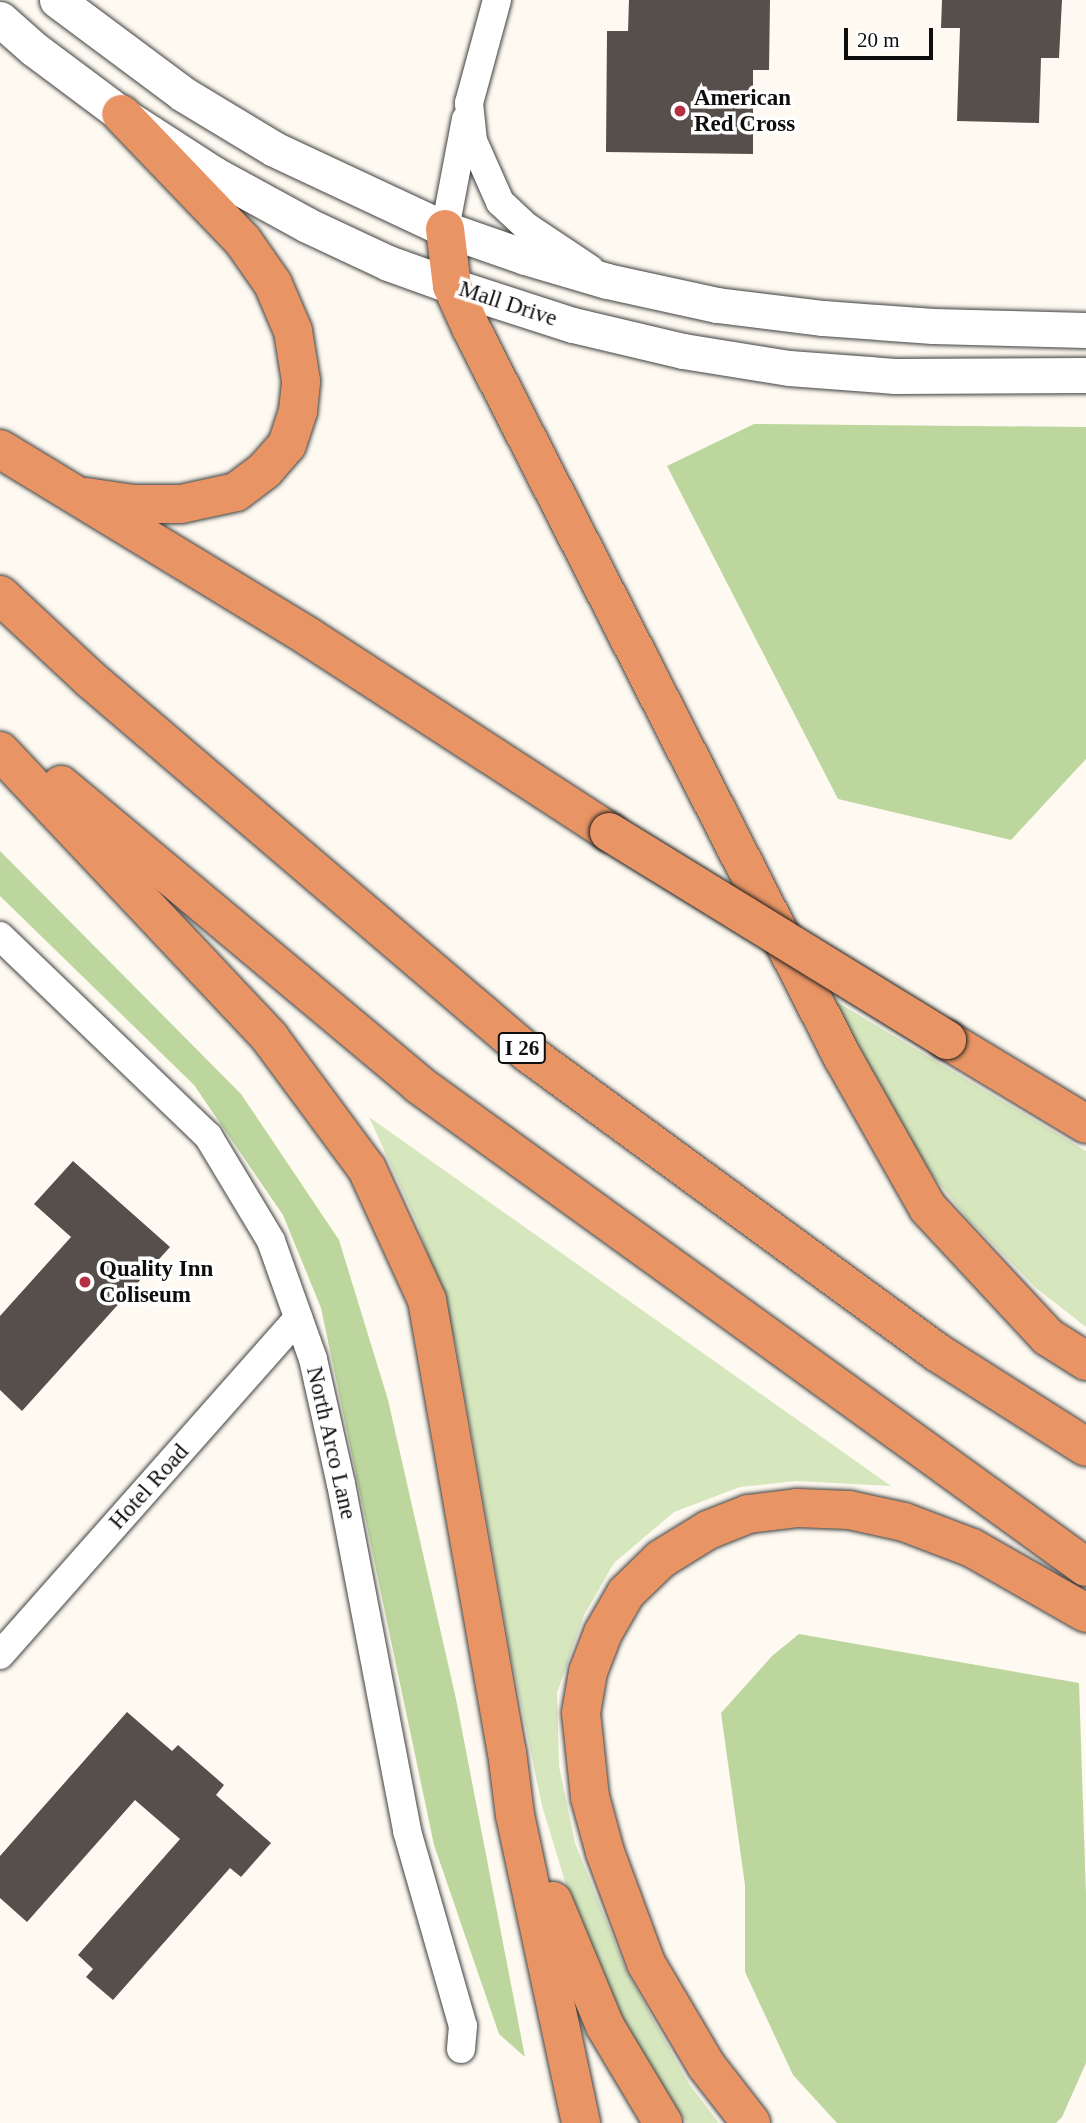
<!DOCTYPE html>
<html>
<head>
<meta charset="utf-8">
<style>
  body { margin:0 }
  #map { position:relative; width:1086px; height:2123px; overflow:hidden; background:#fefaf1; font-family:Georgia,serif }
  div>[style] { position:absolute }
  .green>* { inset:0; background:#d6e6bd }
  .forest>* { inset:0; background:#bcd69d }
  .building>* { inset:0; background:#564f4c }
  .roads { filter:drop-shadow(0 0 2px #414141) drop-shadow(0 0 2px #414141) }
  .minor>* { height:28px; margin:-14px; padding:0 14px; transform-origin:14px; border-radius:14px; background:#fff }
  .tertiary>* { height:35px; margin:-17.5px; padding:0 17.5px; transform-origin:17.5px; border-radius:17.5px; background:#fff }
  .motorway>* { height:38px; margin:-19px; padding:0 19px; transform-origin:19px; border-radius:19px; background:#e99464 }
  .bridges { filter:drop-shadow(0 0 2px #1f1f1f) drop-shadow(0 0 2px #1f1f1f) }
  .motorway-bridge>* { height:38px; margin:-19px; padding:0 19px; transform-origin:19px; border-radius:19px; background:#e99464 }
  .dots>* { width:19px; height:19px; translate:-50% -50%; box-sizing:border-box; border:4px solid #fff; border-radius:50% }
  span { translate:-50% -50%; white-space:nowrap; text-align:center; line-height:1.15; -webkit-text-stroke:7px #fff; paint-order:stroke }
  .shield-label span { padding:2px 5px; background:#fff; border:2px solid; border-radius:5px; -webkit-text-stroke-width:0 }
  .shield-label { font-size:21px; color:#0e0e0e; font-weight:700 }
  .poi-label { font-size:23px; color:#0e0e0e; font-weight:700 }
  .left { translate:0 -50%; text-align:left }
  .street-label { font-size:23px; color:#0e0e0e }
  .scale { position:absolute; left:844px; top:28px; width:89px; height:32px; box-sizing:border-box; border:4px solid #0e0e0e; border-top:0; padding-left:9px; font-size:21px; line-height:24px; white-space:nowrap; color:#0e0e0e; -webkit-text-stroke:5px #fff; paint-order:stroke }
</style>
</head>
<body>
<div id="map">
  <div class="green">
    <i style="clip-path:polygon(822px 993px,1086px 1151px,1086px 1327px,1036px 1288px,967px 1218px,894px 1127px)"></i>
    <i style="clip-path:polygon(369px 1117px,891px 1486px,796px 1481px,740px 1487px,674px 1512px,614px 1563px,584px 1615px,557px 1693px,559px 1766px,575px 1843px,626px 1970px,689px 2084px,719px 2123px,687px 2123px,623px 2029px,575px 1914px,542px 1806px,511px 1656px,456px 1345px,418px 1225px)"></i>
  </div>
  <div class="forest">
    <i style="clip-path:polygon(754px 424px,1086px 427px,1086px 759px,1011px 840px,838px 799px,667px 466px)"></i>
    <i style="clip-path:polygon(0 851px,241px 1094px,339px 1240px,388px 1400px,456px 1699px,525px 2057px,499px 2034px,434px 1845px,321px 1308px,283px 1215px,194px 1085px,0 896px)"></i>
    <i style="clip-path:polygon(799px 1634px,1079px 1683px,1086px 1895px,1086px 2063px,1062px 2117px,1056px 2123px,837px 2123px,793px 2075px,745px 1972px,745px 1885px,721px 1713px,772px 1656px)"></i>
  </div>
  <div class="building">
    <i style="clip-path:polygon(629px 0,770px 0,769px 70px,753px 70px,753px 154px,606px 152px,607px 31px,628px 31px)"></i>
    <i style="clip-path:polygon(942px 0,1062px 0,1059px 58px,1041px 58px,1039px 123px,957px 121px,960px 28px,941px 28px)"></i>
    <i style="clip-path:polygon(73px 1161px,170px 1247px,22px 1411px,0 1390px,0 1316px,71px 1237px,34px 1204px)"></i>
    <i style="clip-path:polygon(127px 1712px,172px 1751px,178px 1745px,224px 1785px,216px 1795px,271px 1843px,241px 1877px,230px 1868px,113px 2000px,86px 1977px,93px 1969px,78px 1955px,180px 1839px,135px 1800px,27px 1922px,0 1898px,0 1856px)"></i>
  </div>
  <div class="roads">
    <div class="minor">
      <i style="left:497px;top:0;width:107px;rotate:105.2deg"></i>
      <i style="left:469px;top:103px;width:38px;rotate:84deg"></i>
      <i style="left:473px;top:141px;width:67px;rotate:66.1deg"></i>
      <i style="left:500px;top:202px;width:37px;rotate:43deg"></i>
      <i style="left:527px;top:227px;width:76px;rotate:33.7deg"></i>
      <i style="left:445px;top:229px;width:112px;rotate:-79.2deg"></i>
      <i style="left:0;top:936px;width:289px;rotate:43.9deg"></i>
      <i style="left:208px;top:1136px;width:122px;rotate:59deg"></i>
      <i style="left:271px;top:1241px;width:125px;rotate:70.4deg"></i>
      <i style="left:313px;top:1359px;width:128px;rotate:77.4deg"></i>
      <i style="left:341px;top:1484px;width:353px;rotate:79.2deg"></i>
      <i style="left:407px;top:1831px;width:203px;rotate:74deg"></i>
      <i style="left:463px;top:2026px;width:23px;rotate:95deg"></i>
      <i style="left:0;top:1655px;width:450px;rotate:-48.5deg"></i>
    </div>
    <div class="tertiary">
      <i style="left:57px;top:0;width:157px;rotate:36.7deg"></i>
      <i style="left:183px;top:94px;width:106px;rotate:31.1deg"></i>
      <i style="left:274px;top:149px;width:189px;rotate:25.1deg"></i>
      <i style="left:445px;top:229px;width:85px;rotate:19.3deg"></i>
      <i style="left:525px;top:257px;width:85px;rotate:16.3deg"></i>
      <i style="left:607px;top:281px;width:113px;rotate:12.3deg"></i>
      <i style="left:717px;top:305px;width:107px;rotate:7deg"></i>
      <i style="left:823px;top:318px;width:110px;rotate:4.2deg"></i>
      <i style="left:933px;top:326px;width:153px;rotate:1.5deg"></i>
      <i style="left:0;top:19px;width:45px;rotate:41.4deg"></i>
      <i style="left:34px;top:49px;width:109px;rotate:36.8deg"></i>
      <i style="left:121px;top:114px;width:111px;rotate:32.8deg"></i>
      <i style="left:214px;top:174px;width:106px;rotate:28.7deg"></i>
      <i style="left:307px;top:225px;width:89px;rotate:25.1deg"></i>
      <i style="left:388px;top:263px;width:68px;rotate:19.8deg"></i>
      <i style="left:452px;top:286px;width:127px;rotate:17.9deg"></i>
      <i style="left:573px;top:325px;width:113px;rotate:13.3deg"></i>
      <i style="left:683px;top:351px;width:107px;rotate:9.1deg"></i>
      <i style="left:789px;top:368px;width:106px;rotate:4.3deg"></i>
      <i style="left:895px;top:376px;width:191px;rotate:-0.3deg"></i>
    </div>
    <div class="motorway">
      <i style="left:445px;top:229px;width:57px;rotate:83deg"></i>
      <i style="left:452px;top:286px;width:48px;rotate:65.6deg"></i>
      <i style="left:472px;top:330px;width:817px;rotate:63deg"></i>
      <i style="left:843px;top:1058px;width:172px;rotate:60.5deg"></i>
      <i style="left:928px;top:1208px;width:176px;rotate:47.1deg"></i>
      <i style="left:1048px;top:1337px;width:45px;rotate:32.3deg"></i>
      <i style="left:0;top:449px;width:362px;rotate:31.3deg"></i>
      <i style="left:309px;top:637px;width:358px;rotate:33deg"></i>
      <i style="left:86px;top:497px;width:48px;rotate:8.5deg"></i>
      <i style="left:133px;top:504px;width:48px"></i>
      <i style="left:181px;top:504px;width:56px;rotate:-12.3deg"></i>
      <i style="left:236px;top:492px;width:36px;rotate:-37deg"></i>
      <i style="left:265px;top:470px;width:33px;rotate:-49deg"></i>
      <i style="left:287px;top:445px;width:36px;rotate:-72deg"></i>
      <i style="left:298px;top:411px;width:30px;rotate:-84deg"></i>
      <i style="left:301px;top:381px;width:51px;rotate:-99.1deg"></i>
      <i style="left:293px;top:331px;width:51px;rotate:-113.1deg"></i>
      <i style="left:273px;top:284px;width:52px;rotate:-124.9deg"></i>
      <i style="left:243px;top:241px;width:176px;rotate:-133.8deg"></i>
      <i style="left:0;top:595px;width:123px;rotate:43deg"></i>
      <i style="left:90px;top:679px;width:576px;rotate:40.49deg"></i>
      <i style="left:528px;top:1053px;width:508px;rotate:36.19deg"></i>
      <i style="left:938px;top:1353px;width:175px;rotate:32.4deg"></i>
      <i style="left:0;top:751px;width:394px;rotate:46.7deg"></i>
      <i style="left:270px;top:1038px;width:163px;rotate:53.5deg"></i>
      <i style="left:367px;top:1169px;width:144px;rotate:65.4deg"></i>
      <i style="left:427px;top:1300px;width:459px;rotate:80deg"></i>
      <i style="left:507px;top:1752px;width:64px;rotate:82.8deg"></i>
      <i style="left:515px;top:1815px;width:315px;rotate:77.9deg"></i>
      <i style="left:61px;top:785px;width:466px;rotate:39.9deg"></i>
      <i style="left:418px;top:1084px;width:824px;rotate:35.87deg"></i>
      <i style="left:947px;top:1040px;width:162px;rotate:31.1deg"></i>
      <i style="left:553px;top:1901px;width:135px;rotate:67.4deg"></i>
      <i style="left:605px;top:2026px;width:113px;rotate:59.1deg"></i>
      <i style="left:751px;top:2123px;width:73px;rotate:-127.8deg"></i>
      <i style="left:706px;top:2065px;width:118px;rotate:-120.5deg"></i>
      <i style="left:646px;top:1963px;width:118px;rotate:-110.3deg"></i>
      <i style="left:605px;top:1852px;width:57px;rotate:-105.3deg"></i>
      <i style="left:590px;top:1797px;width:84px;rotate:-96.1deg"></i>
      <i style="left:581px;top:1713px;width:42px;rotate:-80.3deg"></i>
      <i style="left:588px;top:1672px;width:42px;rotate:-69deg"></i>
      <i style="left:603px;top:1633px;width:46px;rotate:-60.1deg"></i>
      <i style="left:626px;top:1593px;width:49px;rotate:-44.2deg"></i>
      <i style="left:661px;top:1559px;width:55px;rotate:-31.7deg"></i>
      <i style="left:708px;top:1530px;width:43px;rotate:-21.8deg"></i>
      <i style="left:748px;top:1514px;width:49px;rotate:-7deg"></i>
      <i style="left:797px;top:1508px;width:52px;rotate:2.2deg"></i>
      <i style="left:849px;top:1510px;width:56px;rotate:12.3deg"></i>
      <i style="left:904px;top:1522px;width:73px;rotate:20.9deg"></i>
      <i style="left:972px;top:1548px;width:131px;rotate:29.7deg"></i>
    </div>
  </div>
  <div class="bridges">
    <div class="motorway-bridge">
      <i style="left:609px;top:832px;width:397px;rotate:31.6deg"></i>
    </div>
  </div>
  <div class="dots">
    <i style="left:680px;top:111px;background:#b43144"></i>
    <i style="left:85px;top:1282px;background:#b43144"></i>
  </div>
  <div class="shield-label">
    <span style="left:522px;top:1048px">I 26</span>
  </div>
  <div class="poi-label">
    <span class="left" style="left:694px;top:111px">American<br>Red Cross</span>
    <span class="left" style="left:99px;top:1282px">Quality Inn<br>Coliseum</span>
  </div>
  <div class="street-label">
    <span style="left:508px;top:304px;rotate:18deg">Mall Drive</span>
    <span style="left:331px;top:1443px;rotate:77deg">North Arco Lane</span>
    <span style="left:149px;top:1487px;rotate:-48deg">Hotel Road</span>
  </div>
  <div class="scale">20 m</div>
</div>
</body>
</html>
